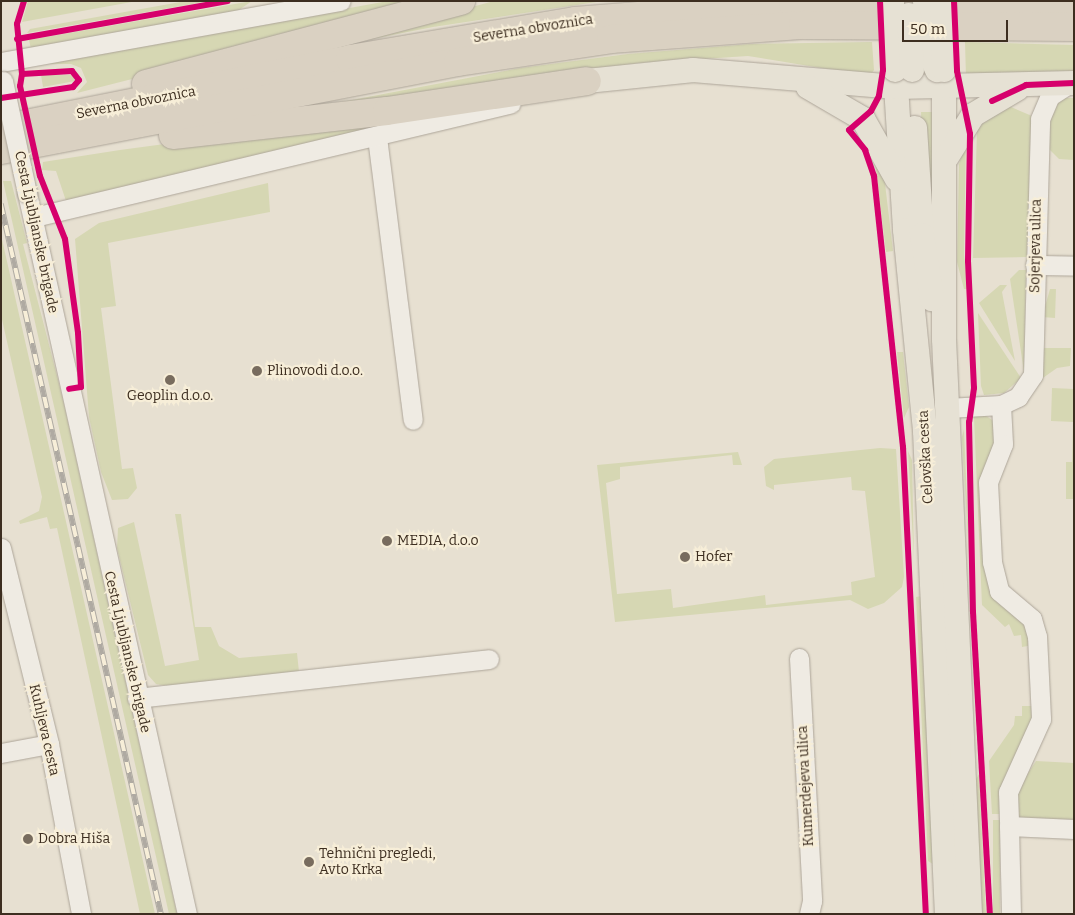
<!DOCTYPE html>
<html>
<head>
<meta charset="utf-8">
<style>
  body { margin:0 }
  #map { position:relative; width:1075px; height:915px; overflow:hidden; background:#e7e0d1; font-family:Bitter,serif }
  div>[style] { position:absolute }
  .green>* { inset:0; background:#d6d7b3; transform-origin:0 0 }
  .roads { filter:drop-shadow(0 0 1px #ada599) drop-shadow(0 0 1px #ada599) }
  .minor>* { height:19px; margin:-9.5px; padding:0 9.5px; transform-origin:9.5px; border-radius:9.5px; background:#efebe3 }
  .major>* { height:24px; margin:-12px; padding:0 12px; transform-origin:12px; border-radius:12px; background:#e6e1d4 }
  .highway>* { height:28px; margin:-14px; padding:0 14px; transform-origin:14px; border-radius:14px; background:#dad1c2 }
  .rail>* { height:5.5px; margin-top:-2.75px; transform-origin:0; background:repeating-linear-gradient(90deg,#f7eed8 0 11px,#afaaa2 0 22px); box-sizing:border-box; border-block:1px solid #afaaa2 }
  .bridges { filter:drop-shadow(0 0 1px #ada599) drop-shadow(0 0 1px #ada599) }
  .minor-bridge>* { height:19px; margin:-9.5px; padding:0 9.5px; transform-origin:9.5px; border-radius:9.5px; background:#efebe3 }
  .major-bridge>* { height:24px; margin:-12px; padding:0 12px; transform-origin:12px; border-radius:12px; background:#e6e1d4 }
  .cycleway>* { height:6px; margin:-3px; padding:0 3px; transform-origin:3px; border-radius:3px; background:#d6006c }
  .dots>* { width:14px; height:14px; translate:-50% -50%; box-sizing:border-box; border:2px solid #f7eed8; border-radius:50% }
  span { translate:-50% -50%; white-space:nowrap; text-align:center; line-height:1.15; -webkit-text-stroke:4.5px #f7eed8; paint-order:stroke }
  .street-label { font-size:14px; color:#3d2e20 }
  .poi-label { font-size:14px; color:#3d2e20 }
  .left { translate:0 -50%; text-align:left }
  .frame { position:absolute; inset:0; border:2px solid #3d2e20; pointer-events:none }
  .scale { position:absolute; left:902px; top:20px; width:106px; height:22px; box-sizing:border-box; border:2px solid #3d2e20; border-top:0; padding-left:6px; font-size:15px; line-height:18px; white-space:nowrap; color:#3d2e20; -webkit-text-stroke:4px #f7eed8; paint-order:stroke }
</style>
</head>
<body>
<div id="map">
  <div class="green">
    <i style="clip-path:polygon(28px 1px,137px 1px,22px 22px)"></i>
    <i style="clip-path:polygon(186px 1px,210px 1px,27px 33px,30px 29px)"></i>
    <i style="clip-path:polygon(252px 1px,236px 12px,31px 49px,29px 40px)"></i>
    <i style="clip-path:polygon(388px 1px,438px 1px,77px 93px,87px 82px,81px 68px,71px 64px,42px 64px)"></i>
    <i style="clip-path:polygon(494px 1px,603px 1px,433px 27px,306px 52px)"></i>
    <i style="clip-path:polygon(872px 42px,874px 70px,870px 76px,748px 56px,640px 63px,278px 114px,520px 68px,628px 54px,750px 44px)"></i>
    <i style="clip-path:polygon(965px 42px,1074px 45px,1074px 75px,966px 78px)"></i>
    <i style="clip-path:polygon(41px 75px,73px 75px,75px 81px,43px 87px)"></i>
    <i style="clip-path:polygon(1062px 98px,1074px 98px,1074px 160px,1059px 159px,1045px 145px,1050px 109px)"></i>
    <i style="clip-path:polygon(487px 101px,66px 201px,56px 171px,42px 170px,43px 162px,120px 150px)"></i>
    <i style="clip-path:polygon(1004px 104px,1032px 116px,1027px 257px,973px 258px,977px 130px,980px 123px)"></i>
    <i style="clip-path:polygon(921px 112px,938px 112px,935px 261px,924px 171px)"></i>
    <i style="clip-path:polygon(966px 137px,964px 255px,968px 289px,964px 289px,957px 262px,959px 165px)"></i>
    <i style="clip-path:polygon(875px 162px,884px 175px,893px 251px,886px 252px)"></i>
    <i style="clip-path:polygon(3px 181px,11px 181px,27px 243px,23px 244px,62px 395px,177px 914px,169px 914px)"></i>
    <i style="clip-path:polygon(268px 183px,270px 212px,108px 243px,116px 306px,101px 308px,122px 469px,133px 468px,137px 488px,128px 499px,112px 500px,101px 472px,89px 417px,75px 239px,99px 223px)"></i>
    <i style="clip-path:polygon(1px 235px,155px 914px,140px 914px,57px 528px,50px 529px,47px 517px,20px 524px,19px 521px,39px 511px,42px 497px,1px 315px)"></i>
    <i style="clip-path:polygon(1019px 270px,1026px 270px,1024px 372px,1010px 279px)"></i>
    <i style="clip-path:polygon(1000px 285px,1007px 285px,1002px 292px,1015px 361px,979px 303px)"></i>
    <i style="clip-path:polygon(1050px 289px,1056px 289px,1055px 318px,1042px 317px)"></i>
    <i style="clip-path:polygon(978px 313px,1021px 378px,1004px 393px,984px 395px,981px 386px)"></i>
    <i style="clip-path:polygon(1042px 348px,1071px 348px,1070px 366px,1057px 368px,1040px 380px)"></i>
    <i style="clip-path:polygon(897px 352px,903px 352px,909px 407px,904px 418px)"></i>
    <i style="clip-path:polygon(1052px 388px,1074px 389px,1074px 499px,1066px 499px,1066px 462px,1072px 462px,1073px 422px,1051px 421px)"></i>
    <i style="clip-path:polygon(982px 413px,995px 422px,987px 571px,1024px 619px,1033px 645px,1022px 647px,1021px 635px,1014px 636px,1009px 624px,1005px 627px,982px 605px,974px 417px)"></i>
    <i style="clip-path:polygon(964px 429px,971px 592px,962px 437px)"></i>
    <i style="clip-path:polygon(880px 448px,896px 449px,904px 577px,902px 587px,884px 603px,868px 609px,850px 600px,615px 622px,597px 465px,738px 452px,742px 465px,733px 465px,732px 455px,620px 467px,620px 479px,606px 483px,617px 594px,671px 589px,673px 608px,765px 595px,766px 605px,852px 595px,851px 582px,875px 577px,865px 491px,852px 490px,851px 477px,774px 485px,774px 490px,766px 486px,764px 467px,774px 459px)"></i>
    <i style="clip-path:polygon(908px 451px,912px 460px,914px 559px)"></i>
    <i style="clip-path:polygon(175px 514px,181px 514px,195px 627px,211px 627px,219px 646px,239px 658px,297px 653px,299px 672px,167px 686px,156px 684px,148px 675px,117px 548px,118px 528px,134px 522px,165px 666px,199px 660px)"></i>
    <i style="clip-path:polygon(922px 596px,933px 864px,928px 861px,916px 597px)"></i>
    <i style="clip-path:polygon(1022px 706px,1035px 706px,1035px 716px,1000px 814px,992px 814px,989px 761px,1014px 725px,1015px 716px,1022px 716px)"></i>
    <i style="clip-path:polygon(1036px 761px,1074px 763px,1074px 822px,1016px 820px,1015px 793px)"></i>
    <i style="clip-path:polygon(979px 774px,986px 914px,978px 914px,975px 781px)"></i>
    <i style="left:993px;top:820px;width:7px;height:94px"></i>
  </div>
  <div class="roads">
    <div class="minor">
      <i style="left:1px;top:62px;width:345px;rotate:-10.2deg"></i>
      <i style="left:377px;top:137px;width:285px;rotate:82.8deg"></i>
      <i style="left:27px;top:193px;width:739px;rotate:77.49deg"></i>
      <i style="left:34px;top:217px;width:490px;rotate:-13.4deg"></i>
      <i style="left:1035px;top:265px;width:39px;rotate:1deg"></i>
      <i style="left:1001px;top:405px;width:19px;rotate:-25deg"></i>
      <i style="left:1018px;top:397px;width:27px;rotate:-56deg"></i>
      <i style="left:1033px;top:375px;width:256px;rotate:-88.4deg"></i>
      <i style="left:1040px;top:119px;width:25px;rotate:-67deg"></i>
      <i style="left:1050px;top:96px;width:24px;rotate:-33deg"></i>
      <i style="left:947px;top:408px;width:54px;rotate:-3.2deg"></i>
      <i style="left:1001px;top:405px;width:39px;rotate:87deg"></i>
      <i style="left:1003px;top:444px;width:41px;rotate:111.5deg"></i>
      <i style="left:988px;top:482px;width:80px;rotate:87.1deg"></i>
      <i style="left:992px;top:562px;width:30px;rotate:76deg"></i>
      <i style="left:999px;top:591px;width:43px;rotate:40.3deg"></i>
      <i style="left:1032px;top:619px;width:18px;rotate:74deg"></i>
      <i style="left:1037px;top:636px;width:83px;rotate:87.2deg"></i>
      <i style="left:1041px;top:719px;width:80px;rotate:114.3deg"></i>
      <i style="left:1008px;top:792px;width:34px;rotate:88deg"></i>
      <i style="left:1009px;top:826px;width:65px;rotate:2.6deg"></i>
      <i style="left:1px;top:548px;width:202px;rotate:76.2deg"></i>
      <i style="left:49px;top:744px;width:173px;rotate:79.3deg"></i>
      <i style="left:799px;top:658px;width:243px;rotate:86.9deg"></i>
      <i style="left:812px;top:901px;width:13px;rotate:103deg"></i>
      <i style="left:137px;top:698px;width:354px;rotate:-6.3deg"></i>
      <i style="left:1px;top:753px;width:49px;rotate:-10.6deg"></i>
      <i style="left:1009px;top:826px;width:88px;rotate:88.7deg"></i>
    </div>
    <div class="major">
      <i style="left:895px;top:70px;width:160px;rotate:86.4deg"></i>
      <i style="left:905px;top:230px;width:202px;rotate:84.3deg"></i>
      <i style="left:925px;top:431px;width:484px;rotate:87.4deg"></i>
      <i style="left:944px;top:70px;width:269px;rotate:90deg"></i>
      <i style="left:944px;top:339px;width:576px;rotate:87.41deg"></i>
      <i style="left:587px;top:81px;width:107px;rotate:-5.9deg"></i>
      <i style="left:693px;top:70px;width:204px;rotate:4.8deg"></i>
      <i style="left:896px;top:87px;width:178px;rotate:-1.3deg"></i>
      <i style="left:808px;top:87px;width:64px;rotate:30.2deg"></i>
      <i style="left:863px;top:119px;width:69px;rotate:60.5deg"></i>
      <i style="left:915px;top:128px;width:107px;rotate:86.3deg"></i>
      <i style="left:922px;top:235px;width:65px;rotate:81.1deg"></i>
      <i style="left:947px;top:157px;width:49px;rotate:-58.2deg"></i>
      <i style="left:973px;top:115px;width:51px;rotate:-30.6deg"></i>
    </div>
    <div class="highway">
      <i style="left:146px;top:84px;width:326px;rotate:-14.8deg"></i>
      <i style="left:1px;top:129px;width:356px;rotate:-11.3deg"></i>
      <i style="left:350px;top:59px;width:228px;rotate:-9.6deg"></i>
      <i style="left:575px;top:21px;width:219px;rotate:-4.5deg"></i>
      <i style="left:793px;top:4px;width:281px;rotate:0.2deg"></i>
      <i style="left:173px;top:135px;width:215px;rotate:-6.4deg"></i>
      <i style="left:387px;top:111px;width:202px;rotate:-8.5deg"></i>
      <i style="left:1px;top:150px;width:465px;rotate:-10.9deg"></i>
      <i style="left:458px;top:62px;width:155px;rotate:-8.5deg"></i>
      <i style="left:611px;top:39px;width:193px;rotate:-4.2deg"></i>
      <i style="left:803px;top:25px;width:271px;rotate:0.4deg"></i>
    </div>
  </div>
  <div class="rail">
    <i style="left:1px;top:204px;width:728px;rotate:77.3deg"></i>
  </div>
  <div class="bridges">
    <div class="minor-bridge">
      <i style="left:3px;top:81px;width:115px;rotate:77.9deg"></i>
    </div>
    <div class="major-bridge">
      <i style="left:892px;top:1px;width:69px;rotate:87.5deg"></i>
      <i style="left:925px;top:1px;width:48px;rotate:86.4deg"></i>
      <i style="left:928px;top:49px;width:23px;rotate:67deg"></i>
      <i style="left:942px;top:1px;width:69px;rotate:88.3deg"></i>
      <i style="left:909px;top:15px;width:55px;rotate:86.9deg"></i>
    </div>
  </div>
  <div class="cycleway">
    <i style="left:24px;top:1px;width:24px;rotate:107deg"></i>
    <i style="left:17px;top:24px;width:50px;rotate:84.3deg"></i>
    <i style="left:22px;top:74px;width:12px;rotate:99deg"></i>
    <i style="left:20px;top:86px;width:92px;rotate:77.5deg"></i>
    <i style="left:40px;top:176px;width:68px;rotate:68.4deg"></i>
    <i style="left:65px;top:239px;width:95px;rotate:82.1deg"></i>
    <i style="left:78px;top:333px;width:54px;rotate:86.8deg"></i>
    <i style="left:81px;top:387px;width:12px;rotate:171deg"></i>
    <i style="left:880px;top:1px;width:69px;rotate:87.5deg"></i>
    <i style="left:883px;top:70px;width:26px;rotate:99deg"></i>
    <i style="left:879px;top:96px;width:17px;rotate:118deg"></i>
    <i style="left:871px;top:111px;width:29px;rotate:139deg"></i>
    <i style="left:849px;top:130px;width:26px;rotate:51deg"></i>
    <i style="left:865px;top:150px;width:28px;rotate:71deg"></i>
    <i style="left:874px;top:176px;width:273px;rotate:83.9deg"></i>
    <i style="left:903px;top:447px;width:468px;rotate:87.2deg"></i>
    <i style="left:954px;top:1px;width:70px;rotate:87.5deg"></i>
    <i style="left:957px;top:71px;width:64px;rotate:78.3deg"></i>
    <i style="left:970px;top:134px;width:127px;rotate:90.9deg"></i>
    <i style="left:968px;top:261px;width:127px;rotate:87.3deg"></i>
    <i style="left:974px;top:388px;width:34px;rotate:98deg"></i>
    <i style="left:969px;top:422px;width:190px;rotate:88.8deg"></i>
    <i style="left:973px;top:612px;width:302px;rotate:86.8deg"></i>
    <i style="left:17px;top:39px;width:214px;rotate:-10.2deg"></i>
    <i style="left:1px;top:98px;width:73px;rotate:-8.7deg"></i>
    <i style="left:73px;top:87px;width:9px;rotate:-49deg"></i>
    <i style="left:79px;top:80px;width:11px;rotate:-128deg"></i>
    <i style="left:72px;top:71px;width:50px;rotate:176.6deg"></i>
    <i style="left:992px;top:101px;width:38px;rotate:-25deg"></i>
    <i style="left:1026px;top:85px;width:48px;rotate:-2.4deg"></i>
  </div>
  <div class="dots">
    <i style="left:257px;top:371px;background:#786c5e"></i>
    <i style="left:170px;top:380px;background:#786c5e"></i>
    <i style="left:387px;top:541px;background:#786c5e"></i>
    <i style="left:685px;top:557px;background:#786c5e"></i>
    <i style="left:28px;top:839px;background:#786c5e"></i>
    <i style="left:309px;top:862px;background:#786c5e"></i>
  </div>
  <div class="street-label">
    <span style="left:533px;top:29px;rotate:-9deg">Severna obvoznica</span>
    <span style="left:136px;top:103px;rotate:-11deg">Severna obvoznica</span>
    <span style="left:36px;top:232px;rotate:78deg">Cesta Ljubljanske brigade</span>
    <span style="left:1036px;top:246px;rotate:-89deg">Sojerjeva ulica</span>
    <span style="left:926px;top:457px;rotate:-93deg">Celovška cesta</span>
    <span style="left:127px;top:652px;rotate:77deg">Cesta Ljubljanske brigade</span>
    <span style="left:44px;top:730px;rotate:77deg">Kuhljeva cesta</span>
    <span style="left:806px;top:786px;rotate:-93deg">Kumerdejeva ulica</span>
  </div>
  <div class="poi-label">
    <span class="left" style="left:267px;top:371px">Plinovodi d.o.o.</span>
    <span style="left:170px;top:396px">Geoplin d.o.o.</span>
    <span class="left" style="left:397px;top:541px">MEDIA, d.o.o</span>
    <span class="left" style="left:695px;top:557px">Hofer</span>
    <span class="left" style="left:38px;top:839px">Dobra Hiša</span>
    <span class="left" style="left:319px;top:862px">Tehnični pregledi,<br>Avto Krka</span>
  </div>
  <div class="frame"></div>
  <div class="scale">50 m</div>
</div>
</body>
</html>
